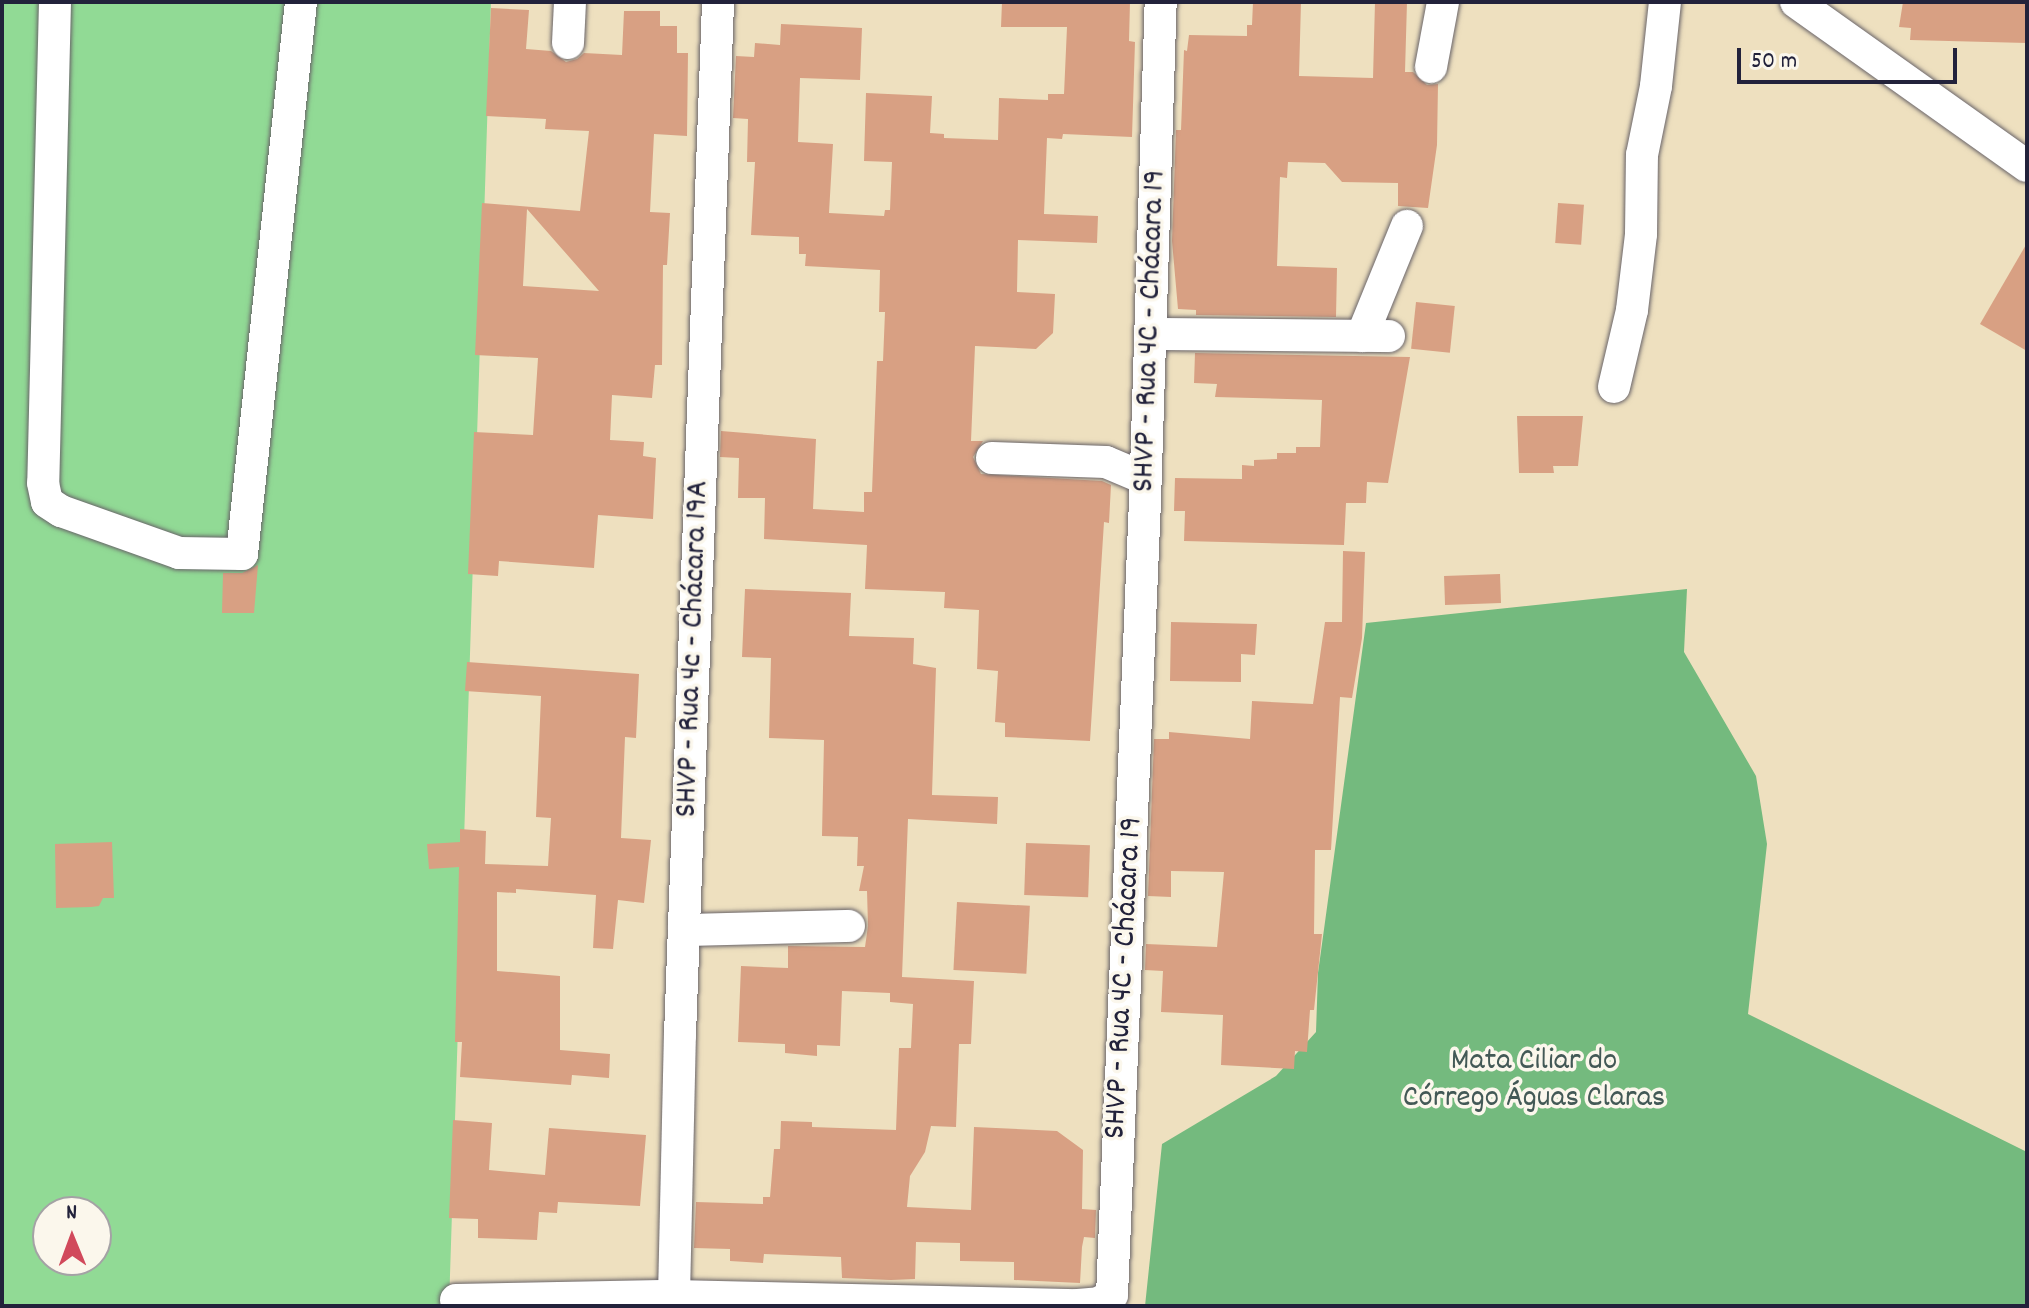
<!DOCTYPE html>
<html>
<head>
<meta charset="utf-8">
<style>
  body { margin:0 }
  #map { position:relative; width:2029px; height:1308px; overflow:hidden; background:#eee0bf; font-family:Dekko,sans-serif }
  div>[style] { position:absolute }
  .green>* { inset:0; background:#91da95 }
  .forest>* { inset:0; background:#74ba7e }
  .building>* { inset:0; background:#d8a083; transform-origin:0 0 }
  .roads { filter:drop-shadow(0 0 2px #696469) drop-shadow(0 0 2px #696469) }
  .minor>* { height:32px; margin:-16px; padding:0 16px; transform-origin:16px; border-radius:16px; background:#fff }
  span { translate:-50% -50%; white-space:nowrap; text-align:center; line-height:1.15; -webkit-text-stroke:7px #fbf7ec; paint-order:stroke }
  .street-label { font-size:32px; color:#22223b }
  .park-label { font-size:32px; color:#435956 }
  .frame { position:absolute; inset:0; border:4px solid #22223b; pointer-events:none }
  .north { position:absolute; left:32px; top:1196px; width:80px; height:80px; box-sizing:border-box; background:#fbf7ec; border:2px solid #a4a2a5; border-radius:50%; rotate:359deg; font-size:22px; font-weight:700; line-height:32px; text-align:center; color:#22223b }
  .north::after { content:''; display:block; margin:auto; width:28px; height:36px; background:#d1495b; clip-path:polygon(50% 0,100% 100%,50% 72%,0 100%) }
  .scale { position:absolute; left:1737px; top:48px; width:220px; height:36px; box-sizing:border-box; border:4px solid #22223b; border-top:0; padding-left:10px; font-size:24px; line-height:28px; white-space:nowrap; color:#22223b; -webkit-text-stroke:6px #fbf7ec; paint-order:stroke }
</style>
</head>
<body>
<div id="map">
  <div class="green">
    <i style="clip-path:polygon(evenodd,2px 2px,491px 2px,449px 1306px,2px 1306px,2px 2px,48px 1212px,96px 1212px,96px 1260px,48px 1260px,48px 1212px)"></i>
  </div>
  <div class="forest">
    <i style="clip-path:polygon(1687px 589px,1684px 652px,1756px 776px,1767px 844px,1748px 1014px,2027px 1152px,2027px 1306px,1145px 1306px,1162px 1144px,1276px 1076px,1316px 1032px,1318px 973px,1366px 623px)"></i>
  </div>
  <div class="building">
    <i style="clip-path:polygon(1002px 2px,1130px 2px,1129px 41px,1135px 42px,1132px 137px,1063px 134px,1062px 139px,1047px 138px,1044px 214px,1098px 216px,1097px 243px,1018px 240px,1017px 292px,1055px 294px,1053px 333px,1036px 349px,975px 346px,971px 441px,983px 441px,973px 457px,981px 474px,1102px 481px,1111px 485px,1109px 523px,1104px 522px,1090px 741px,1005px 737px,1005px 723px,995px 722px,998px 671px,977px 669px,979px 610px,944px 608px,945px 592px,865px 589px,867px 545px,764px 539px,765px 498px,738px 498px,739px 458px,720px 457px,721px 431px,816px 439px,813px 509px,864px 512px,864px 492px,872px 492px,877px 361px,883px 361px,885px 312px,879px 312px,880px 270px,805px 266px,806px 254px,799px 254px,799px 237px,751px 235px,755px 162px,747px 162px,748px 119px,733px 118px,736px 56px,754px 57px,755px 43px,780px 45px,781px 24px,862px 28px,860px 80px,800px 78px,798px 142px,833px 144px,829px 213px,884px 216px,885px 210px,890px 210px,892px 162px,864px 161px,866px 93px,932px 96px,930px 133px,944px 134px,944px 138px,998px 140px,999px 98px,1048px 100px,1048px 94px,1064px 94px,1067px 27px,1001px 27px)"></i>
    <i style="clip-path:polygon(1253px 2px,1301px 2px,1299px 76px,1373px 78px,1375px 2px,1407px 2px,1405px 72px,1413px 72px,1427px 85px,1438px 84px,1437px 145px,1428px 208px,1398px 206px,1398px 183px,1342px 182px,1325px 163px,1288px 162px,1287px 178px,1280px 177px,1277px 266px,1337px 268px,1336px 317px,1196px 315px,1196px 310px,1178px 309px,1172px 241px,1176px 130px,1181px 130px,1184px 50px,1187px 51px,1189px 35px,1247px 36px,1247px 25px,1252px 25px)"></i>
    <i style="clip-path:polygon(1903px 2px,2027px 2px,2027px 43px,1910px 40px,1911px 28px,1899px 27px)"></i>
    <i style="clip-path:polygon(evenodd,491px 8px,529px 10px,526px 49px,551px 51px,566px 62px,577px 59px,584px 53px,622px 55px,624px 11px,660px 11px,660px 26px,677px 26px,677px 53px,688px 53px,687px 136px,654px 134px,650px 212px,670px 213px,667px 265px,663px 265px,662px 365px,655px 365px,652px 398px,612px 395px,610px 440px,644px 442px,643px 456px,656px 458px,653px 519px,598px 515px,594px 568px,499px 561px,498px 576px,468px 574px,474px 432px,533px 435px,538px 358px,475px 355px,482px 203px,580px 211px,589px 131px,545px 129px,546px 119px,486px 116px,491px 8px,527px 209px,599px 291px,523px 286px,527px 209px)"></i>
    <i style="left:1558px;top:203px;width:26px;height:40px;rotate:4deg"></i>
    <i style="clip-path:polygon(2027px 243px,2027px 351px,1980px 324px)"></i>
    <i style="left:1416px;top:302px;width:39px;height:47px;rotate:6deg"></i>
    <i style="clip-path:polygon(1195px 353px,1410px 357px,1388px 483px,1367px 482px,1366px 503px,1346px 503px,1344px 545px,1184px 541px,1185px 511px,1174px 511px,1175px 478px,1242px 479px,1242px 465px,1254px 466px,1254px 460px,1277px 459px,1277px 453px,1296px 453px,1296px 447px,1320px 447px,1322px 400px,1215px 397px,1217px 384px,1194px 383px)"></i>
    <i style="clip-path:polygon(1517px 416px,1583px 416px,1578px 466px,1553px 466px,1554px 473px,1519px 473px)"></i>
    <i style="clip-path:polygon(1343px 551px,1365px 552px,1362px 638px,1352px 698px,1340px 697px,1331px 850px,1315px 850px,1314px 934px,1322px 934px,1314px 1010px,1310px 1010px,1307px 1052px,1295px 1051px,1294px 1069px,1221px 1065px,1223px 1015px,1161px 1012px,1163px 971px,1145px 970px,1146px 944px,1217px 947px,1224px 872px,1171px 871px,1171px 897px,1148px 896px,1154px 739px,1169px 739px,1169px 732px,1250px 739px,1252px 701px,1313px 704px,1325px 622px,1342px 622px)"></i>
    <i style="clip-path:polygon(258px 565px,254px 613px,222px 613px,223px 573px,242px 573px)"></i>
    <i style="left:1500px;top:574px;width:29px;height:56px;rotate:88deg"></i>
    <i style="clip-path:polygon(745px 589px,851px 593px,849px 636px,914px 638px,913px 664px,936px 668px,932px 795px,998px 797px,997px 824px,908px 819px,902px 977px,974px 981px,971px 1044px,959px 1044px,956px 1127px,931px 1126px,925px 1152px,910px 1176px,907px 1207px,971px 1210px,974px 1127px,1057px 1131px,1083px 1150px,1082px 1209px,1096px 1210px,1095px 1238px,1084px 1237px,1082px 1247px,1080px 1283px,1014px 1280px,1014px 1262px,960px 1261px,960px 1243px,916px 1242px,915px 1279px,891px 1280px,842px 1278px,841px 1257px,764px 1254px,763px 1263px,730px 1261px,730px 1249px,694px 1248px,696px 1202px,763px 1204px,763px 1197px,770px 1197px,774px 1149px,780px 1149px,781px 1121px,812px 1122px,812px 1127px,896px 1130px,899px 1048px,911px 1048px,913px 1004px,890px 1002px,890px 993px,842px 991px,840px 1046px,817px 1045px,817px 1056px,785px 1053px,785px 1044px,738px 1042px,741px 966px,788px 968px,788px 946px,865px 947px,868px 926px,867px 891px,859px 891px,864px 866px,857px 866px,858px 837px,822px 836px,824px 740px,769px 738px,771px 658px,742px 657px)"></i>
    <i style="clip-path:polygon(1171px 622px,1257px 624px,1255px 655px,1241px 654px,1241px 682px,1170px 681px)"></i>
    <i style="clip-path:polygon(467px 662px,639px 674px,636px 738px,625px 737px,621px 838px,651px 840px,644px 903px,618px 900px,613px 949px,593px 948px,596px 895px,516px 889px,516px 893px,497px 892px,497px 971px,560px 976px,560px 1050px,610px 1054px,609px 1078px,572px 1075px,571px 1085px,460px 1077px,462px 1042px,455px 1042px,459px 867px,429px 869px,427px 844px,460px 842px,460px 829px,486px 831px,485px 864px,548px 866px,551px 818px,536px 817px,541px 696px,465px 691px)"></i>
    <i style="clip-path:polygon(112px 842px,114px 898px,103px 898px,99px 906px,91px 907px,56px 908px,55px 844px)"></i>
    <i style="left:1026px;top:843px;width:64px;height:52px;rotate:2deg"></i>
    <i style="left:957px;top:902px;width:73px;height:68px;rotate:3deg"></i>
    <i style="clip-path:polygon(453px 1120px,492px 1123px,489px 1170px,545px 1175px,549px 1128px,646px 1135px,640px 1206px,558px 1202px,557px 1213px,539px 1212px,537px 1240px,478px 1238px,478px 1219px,449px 1218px)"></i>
  </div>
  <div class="roads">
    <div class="minor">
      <i style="left:55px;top:2px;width:481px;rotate:91.4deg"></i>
      <i style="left:43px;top:483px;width:19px;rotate:78deg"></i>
      <i style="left:47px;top:502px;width:17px;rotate:33deg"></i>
      <i style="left:61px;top:511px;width:125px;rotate:19.6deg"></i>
      <i style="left:179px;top:553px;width:63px;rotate:0.9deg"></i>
      <i style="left:242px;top:554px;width:555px;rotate:-83.9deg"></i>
      <i style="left:1796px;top:2px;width:283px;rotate:35.4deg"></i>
      <i style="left:568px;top:43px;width:41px;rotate:-87.2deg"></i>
      <i style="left:1431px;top:67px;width:66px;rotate:-79.5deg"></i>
      <i style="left:1151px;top:334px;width:238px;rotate:0.5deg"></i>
      <i style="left:1362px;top:336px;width:119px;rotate:-67.8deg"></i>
      <i style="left:1614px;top:387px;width:79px;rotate:-76.8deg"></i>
      <i style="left:1632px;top:310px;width:77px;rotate:-83.2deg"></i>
      <i style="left:1641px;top:234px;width:79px;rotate:-89.3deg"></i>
      <i style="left:1642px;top:155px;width:70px;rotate:-78.5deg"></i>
      <i style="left:1656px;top:86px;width:84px;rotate:-83.9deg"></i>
      <i style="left:992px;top:458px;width:114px;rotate:2deg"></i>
      <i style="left:1106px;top:462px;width:43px;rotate:23deg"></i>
      <i style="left:684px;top:930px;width:165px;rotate:-1.4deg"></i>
      <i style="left:674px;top:1296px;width:261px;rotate:-88.7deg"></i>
      <i style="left:680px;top:1035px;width:1034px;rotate:-87.89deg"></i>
      <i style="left:456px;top:1300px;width:218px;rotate:-1.1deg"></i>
      <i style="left:674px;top:1296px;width:404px;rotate:1.3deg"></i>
      <i style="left:1078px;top:1305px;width:21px;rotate:-5deg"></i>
      <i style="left:1099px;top:1303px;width:15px;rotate:-32deg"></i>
      <i style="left:1112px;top:1295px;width:795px;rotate:-87.62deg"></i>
      <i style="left:1145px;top:501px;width:499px;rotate:-88.2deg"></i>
    </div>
  </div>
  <div class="street-label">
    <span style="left:1151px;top:331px;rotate:-88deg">SHVP - Rua 4C - Chácara 19</span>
    <span style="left:694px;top:649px;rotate:-88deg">SHVP - Rua 4c - Chácara 19A</span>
    <span style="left:1125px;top:978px;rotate:-87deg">SHVP - Rua 4C - Chácara 19</span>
  </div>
  <div class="park-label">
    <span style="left:1534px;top:1081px">Mata Ciliar do<br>Córrego Águas Claras</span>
  </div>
  <div class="frame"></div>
  <div class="north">N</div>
  <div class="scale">50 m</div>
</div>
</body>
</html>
